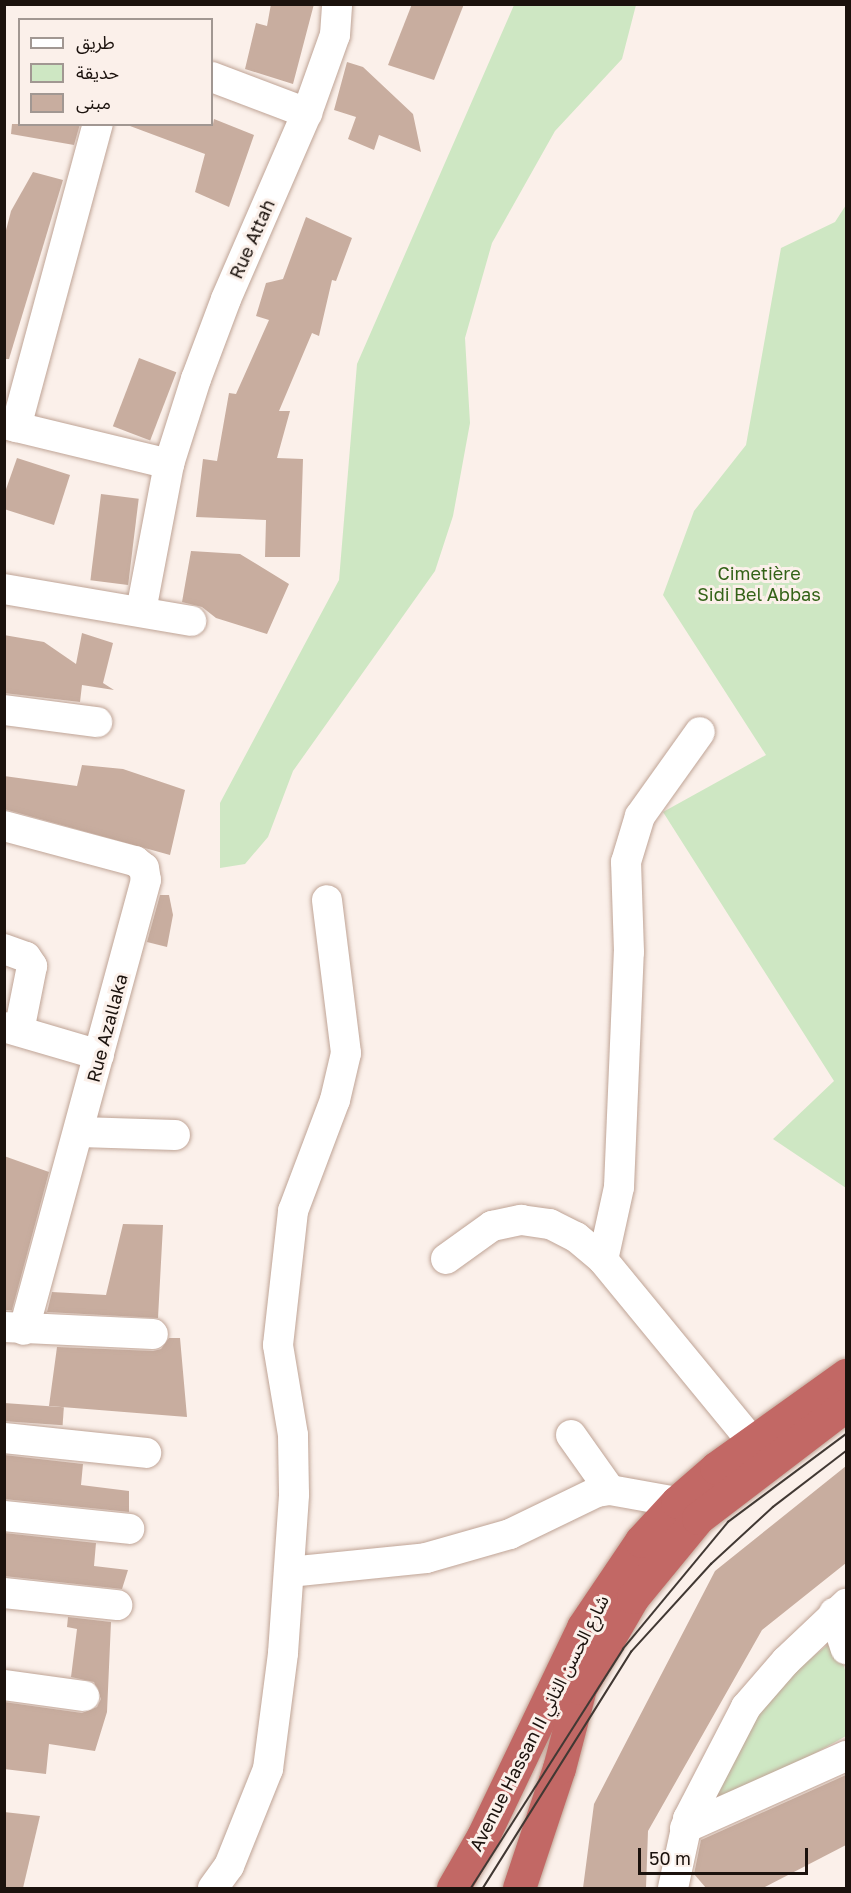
<!DOCTYPE html>
<html>
<head>
<meta charset="utf-8">
<style>
  body { margin:0 }
  #map { position:relative; width:851px; height:1893px; overflow:hidden; background:#fbf0ea; font-family:"Golos Text","Noto Sans Arabic",sans-serif }
  div>[style] { position:absolute }
  .green>* { inset:0; background:#cee7c3 }
  .building>* { inset:0; background:#c8ad9f; transform-origin:0 0 }
  .roads { filter:drop-shadow(0 0 2px #bfa496) drop-shadow(0 0 2px #bfa496) }
  .minor>* { height:30px; margin:-15px; padding:0 15px; transform-origin:15px; border-radius:15px; background:#fff }
  .highway>* { height:33px; margin:-16.5px; padding:0 16.5px; transform-origin:16.5px; border-radius:16.5px; background:#c26865 }
  .tram>* { height:1.5px; margin:-0.75px; padding:0 0.75px; transform-origin:0.75px; border-radius:0.75px; background:#413833 }
  span { translate:-50% -50%; white-space:nowrap; text-align:center; line-height:1.15; -webkit-text-stroke:6px #fbf0ea; paint-order:stroke }
  .street-label { font-size:18px; color:#1b120d }
  .park-label { font-size:18px; color:#336217 }
  .frame { position:absolute; inset:0; border:6px solid #1b120d; pointer-events:none }
  .legend { position:absolute; left:18px; top:18px; width:195px; height:108px; box-sizing:border-box; background:#fbf0ea; border:2px solid #a19792; margin:0; padding:8px 10px; list-style:none; font-size:18px; color:#1b120d }
  .legend li { display:flex; align-items:center; gap:12px; height:30px }
  .legend b { width:30px; border:2px solid #a19792 }
  .scale { position:absolute; left:638px; top:1848px; width:170px; height:27px; box-sizing:border-box; border:3px solid #1b120d; border-top:0; padding-left:8px; font-size:18px; line-height:21px; white-space:nowrap; color:#1b120d; -webkit-text-stroke:4px #fbf0ea; paint-order:stroke }
</style>
</head>
<body>
<div id="map">
  <div class="green">
    <i style="clip-path:polygon(514px 5px,636px 5px,622px 59px,555px 131px,492px 243px,465px 338px,470px 423px,453px 516px,435px 571px,293px 771px,268px 837px,245px 864px,220px 868px,220px 803px,339px 580px,357px 364px)"></i>
    <i style="clip-path:polygon(846px 205px,846px 1188px,773px 1139px,834px 1081px,663px 812px,766px 755px,663px 595px,694px 511px,746px 445px,781px 248px,835px 222px)"></i>
    <i style="clip-path:polygon(835px 1639px,846px 1673px,846px 1736px,722px 1805px,710px 1798px,776px 1686px)"></i>
  </div>
  <div class="building">
    <i style="clip-path:polygon(271px 4px,314px 4px,293px 84px,245px 69px,256px 23px,267px 26px)"></i>
    <i style="clip-path:polygon(412px 4px,464px 4px,434px 80px,388px 65px)"></i>
    <i style="clip-path:polygon(347px 62px,363px 67px,413px 114px,421px 152px,379px 135px,374px 150px,348px 139px,356px 117px,334px 110px)"></i>
    <i style="clip-path:polygon(214px 119px,254px 135px,229px 207px,195px 192px,205px 154px,130px 126px,213px 124px)"></i>
    <i style="clip-path:polygon(12px 124px,80px 124px,74px 145px,11px 134px)"></i>
    <i style="clip-path:polygon(33px 172px,63px 180px,9px 359px,4px 359px,4px 238px,11px 211px)"></i>
    <i style="clip-path:polygon(306px 217px,352px 238px,336px 281px,332px 280px,319px 336px,312px 333px,279px 411px,290px 411px,277px 458px,303px 459px,300px 557px,265px 557px,266px 520px,196px 517px,203px 459px,217px 461px,229px 393px,236px 394px,269px 320px,256px 316px,266px 283px,283px 279px)"></i>
    <i style="left:139px;top:358px;width:40px;height:73px;rotate:21deg"></i>
    <i style="clip-path:polygon(17px 458px,70px 475px,54px 525px,4px 509px,4px 495px)"></i>
    <i style="left:101px;top:494px;width:38px;height:87px;rotate:7deg"></i>
    <i style="clip-path:polygon(191px 551px,240px 554px,289px 584px,267px 634px,216px 618px,202px 607px,182px 602px)"></i>
    <i style="clip-path:polygon(82px 633px,113px 643px,103px 683px,114px 690px,82px 685px,80px 702px,4px 693px,4px 635px,44px 642px,76px 664px)"></i>
    <i style="clip-path:polygon(82px 765px,123px 769px,185px 790px,170px 855px,4px 809px,4px 776px,77px 786px)"></i>
    <i style="clip-path:polygon(160px 895px,169px 895px,173px 915px,167px 947px,147px 942px)"></i>
    <i style="clip-path:polygon(4px 1156px,49px 1172px,12px 1310px,4px 1310px)"></i>
    <i style="clip-path:polygon(123px 1224px,163px 1225px,158px 1318px,47px 1312px,52px 1292px,106px 1295px)"></i>
    <i style="clip-path:polygon(169px 1338px,180px 1338px,187px 1417px,49px 1406px,57px 1347px,153px 1351px,161px 1349px)"></i>
    <i style="left:4px;top:1403px;width:60px;height:18px;rotate:4deg"></i>
    <i style="clip-path:polygon(4px 1455px,83px 1464px,81px 1485px,129px 1491px,129px 1512px,4px 1499px)"></i>
    <i style="clip-path:polygon(846px 1466px,846px 1563px,762px 1630px,648px 1831px,646px 1888px,583px 1888px,594px 1804px,715px 1571px)"></i>
    <i style="clip-path:polygon(4px 1533px,96px 1543px,94px 1566px,128px 1570px,122px 1589px,4px 1576px)"></i>
    <i style="clip-path:polygon(68px 1617px,111px 1622px,107px 1712px,95px 1751px,49px 1744px,46px 1774px,4px 1769px,4px 1702px,82px 1713px,97px 1707px,101px 1699px,94px 1682px,71px 1677px,77px 1629px,67px 1627px)"></i>
    <i style="clip-path:polygon(846px 1775px,846px 1845px,763px 1888px,706px 1888px,694px 1874px,701px 1840px)"></i>
    <i style="clip-path:polygon(4px 1812px,40px 1816px,23px 1888px,4px 1888px)"></i>
  </div>
  <div class="roads">
    <div class="minor">
      <i style="left:212px;top:77px;width:102px;rotate:20.8deg"></i>
      <i style="left:4px;top:424px;width:170px;rotate:13.6deg"></i>
      <i style="left:16px;top:427px;width:314px;rotate:-74.9deg"></i>
      <i style="left:4px;top:589px;width:190px;rotate:9.7deg"></i>
      <i style="left:141px;top:611px;width:150px;rotate:-79.2deg"></i>
      <i style="left:169px;top:464px;width:89px;rotate:-72.4deg"></i>
      <i style="left:196px;top:379px;width:85px;rotate:-69.4deg"></i>
      <i style="left:226px;top:299px;width:203px;rotate:-66.5deg"></i>
      <i style="left:307px;top:113px;width:83px;rotate:-70.3deg"></i>
      <i style="left:335px;top:35px;width:31px;rotate:-86deg"></i>
      <i style="left:4px;top:710px;width:94px;rotate:7.4deg"></i>
      <i style="left:4px;top:826px;width:136px;rotate:15deg"></i>
      <i style="left:135px;top:861px;width:11px;rotate:38deg"></i>
      <i style="left:144px;top:868px;width:12px;rotate:81deg"></i>
      <i style="left:146px;top:880px;width:466px;rotate:105.2deg"></i>
      <i style="left:4px;top:949px;width:23px;rotate:20deg"></i>
      <i style="left:26px;top:957px;width:11px;rotate:56deg"></i>
      <i style="left:32px;top:966px;width:66px;rotate:101.3deg"></i>
      <i style="left:4px;top:1027px;width:99px;rotate:16.4deg"></i>
      <i style="left:80px;top:1132px;width:95px;rotate:1.8deg"></i>
      <i style="left:446px;top:1259px;width:57px;rotate:-35.7deg"></i>
      <i style="left:492px;top:1226px;width:30px;rotate:-12deg"></i>
      <i style="left:521px;top:1220px;width:29px;rotate:8deg"></i>
      <i style="left:550px;top:1224px;width:29px;rotate:27deg"></i>
      <i style="left:576px;top:1237px;width:35px;rotate:40deg"></i>
      <i style="left:603px;top:1260px;width:260px;rotate:50.6deg"></i>
      <i style="left:603px;top:1260px;width:75px;rotate:-77.6deg"></i>
      <i style="left:619px;top:1187px;width:235px;rotate:-87.6deg"></i>
      <i style="left:629px;top:952px;width:90px;rotate:-91.9deg"></i>
      <i style="left:626px;top:862px;width:48px;rotate:-73.1deg"></i>
      <i style="left:640px;top:816px;width:103px;rotate:-54.5deg"></i>
      <i style="left:4px;top:1327px;width:149px;rotate:2.7deg"></i>
      <i style="left:571px;top:1435px;width:67px;rotate:54.7deg"></i>
      <i style="left:4px;top:1438px;width:143px;rotate:6deg"></i>
      <i style="left:4px;top:1516px;width:126px;rotate:5.9deg"></i>
      <i style="left:289px;top:1572px;width:138px;rotate:-5.8deg"></i>
      <i style="left:426px;top:1558px;width:87px;rotate:-15.9deg"></i>
      <i style="left:510px;top:1534px;width:97px;rotate:-25.8deg"></i>
      <i style="left:597px;top:1492px;width:13px;rotate:-9deg"></i>
      <i style="left:610px;top:1490px;width:68px;rotate:10.2deg"></i>
      <i style="left:4px;top:1593px;width:114px;rotate:6.1deg"></i>
      <i style="left:834px;top:1613px;width:38px;rotate:72deg"></i>
      <i style="left:4px;top:1685px;width:81px;rotate:7.8deg"></i>
      <i style="left:685px;top:1828px;width:176px;rotate:-24.1deg"></i>
      <i style="left:213px;top:1888px;width:27px;rotate:-54deg"></i>
      <i style="left:229px;top:1866px;width:105px;rotate:-68.1deg"></i>
      <i style="left:268px;top:1769px;width:117px;rotate:-82.6deg"></i>
      <i style="left:283px;top:1653px;width:159px;rotate:-86deg"></i>
      <i style="left:294px;top:1494px;width:59px;rotate:-91deg"></i>
      <i style="left:293px;top:1435px;width:91px;rotate:-99.5deg"></i>
      <i style="left:278px;top:1345px;width:135px;rotate:-83.6deg"></i>
      <i style="left:293px;top:1211px;width:119px;rotate:-69.3deg"></i>
      <i style="left:335px;top:1100px;width:48px;rotate:-76.8deg"></i>
      <i style="left:346px;top:1053px;width:154px;rotate:-97.1deg"></i>
      <i style="left:673px;top:1888px;width:71px;rotate:-77.7deg"></i>
      <i style="left:688px;top:1819px;width:126px;rotate:-62.6deg"></i>
      <i style="left:746px;top:1707px;width:61px;rotate:-49deg"></i>
      <i style="left:786px;top:1661px;width:83px;rotate:-43.5deg"></i>
    </div>
    <div class="highway">
      <i style="left:453px;top:1888px;width:60px;rotate:-60deg"></i>
      <i style="left:483px;top:1836px;width:232px;rotate:-64.4deg"></i>
      <i style="left:583px;top:1627px;width:104px;rotate:-56deg"></i>
      <i style="left:641px;top:1541px;width:53px;rotate:-47.3deg"></i>
      <i style="left:677px;top:1502px;width:52px;rotate:-41.1deg"></i>
      <i style="left:716px;top:1468px;width:160px;rotate:-35.6deg"></i>
      <i style="left:519px;top:1888px;width:126px;rotate:-71.6deg"></i>
      <i style="left:559px;top:1768px;width:83px;rotate:-75.3deg"></i>
      <i style="left:580px;top:1688px;width:105px;rotate:-59.8deg"></i>
      <i style="left:633px;top:1597px;width:102px;rotate:-50.6deg"></i>
      <i style="left:698px;top:1518px;width:186px;rotate:-37.4deg"></i>
    </div>
  </div>
  <div class="tram">
    <i style="left:471px;top:1888px;width:283px;rotate:-57.5deg"></i>
    <i style="left:623px;top:1649px;width:165px;rotate:-50.4deg"></i>
    <i style="left:728px;top:1522px;width:147px;rotate:-36.7deg"></i>
    <i style="left:483px;top:1888px;width:279px;rotate:-57.9deg"></i>
    <i style="left:631px;top:1652px;width:119px;rotate:-47.7deg"></i>
    <i style="left:711px;top:1564px;width:84px;rotate:-42.6deg"></i>
    <i style="left:773px;top:1507px;width:92px;rotate:-37.5deg"></i>
  </div>
  <div class="street-label">
    <span style="left:252px;top:239px;rotate:-66deg">Rue Attah</span>
    <span style="left:107px;top:1028px;rotate:-75deg">Rue Azallaka</span>
    <span style="left:539px;top:1723px;rotate:-63deg">Avenue Hassan II شارع الحسن الثاني</span>
  </div>
  <div class="park-label">
    <span style="left:759px;top:584px">Cimetière<br>Sidi Bel Abbas</span>
  </div>
  <div class="frame"></div>
  <ul class="legend">
  <li><b style="height:8px;background:#fff"></b>طريق</li>
  <li><b style="height:16px;background:#cee7c3"></b>حديقة</li>
  <li><b style="height:16px;background:#c8ad9f"></b>مبنى</li>
  </ul>
  <div class="scale">50 m</div>
</div>
</body>
</html>
